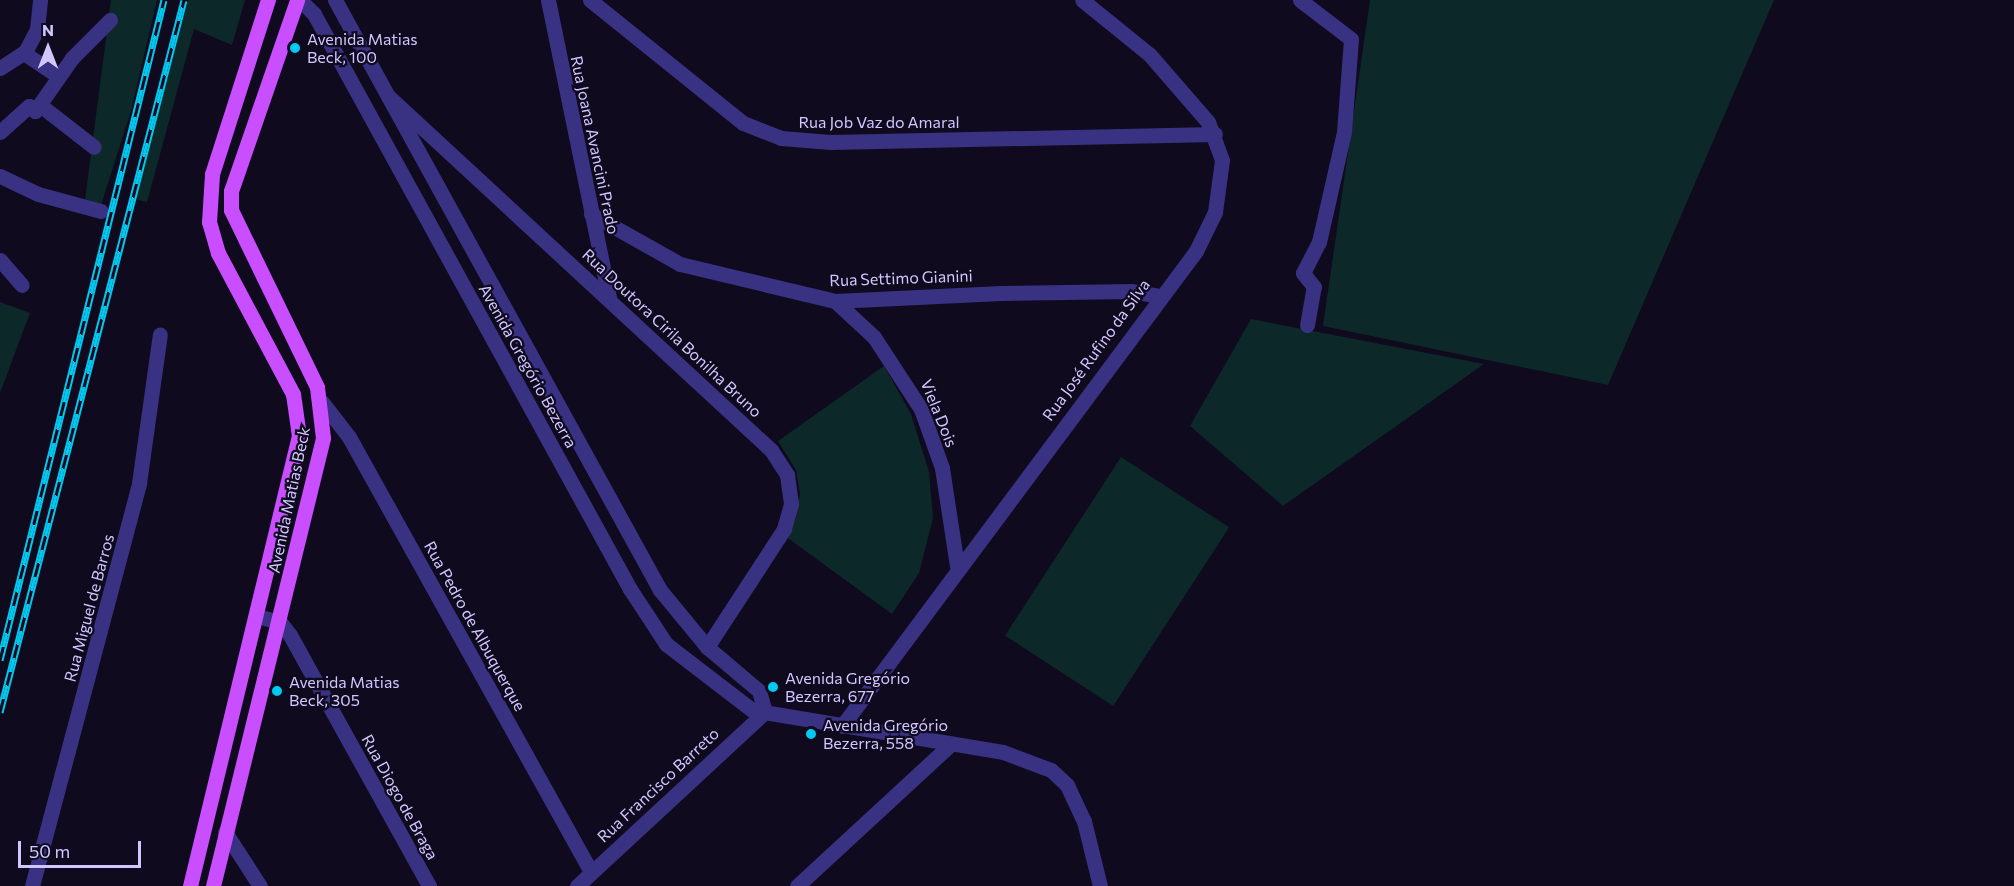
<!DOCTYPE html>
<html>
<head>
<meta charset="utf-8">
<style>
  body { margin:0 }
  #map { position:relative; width:2014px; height:886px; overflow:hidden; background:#0f0a1e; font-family:Commissioner,sans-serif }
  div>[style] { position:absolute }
  .green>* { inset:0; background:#0d2829; transform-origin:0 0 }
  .pedestrian>* { height:15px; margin:-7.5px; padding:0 7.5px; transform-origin:7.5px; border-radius:7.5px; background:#393182 }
  .minor>* { height:15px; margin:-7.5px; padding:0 7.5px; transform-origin:7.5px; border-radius:7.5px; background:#393182 }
  .tertiary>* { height:15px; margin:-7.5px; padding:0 7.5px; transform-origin:7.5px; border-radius:7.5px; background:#393182 }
  .primary>* { height:15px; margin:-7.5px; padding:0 7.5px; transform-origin:7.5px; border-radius:7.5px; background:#c94eff }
  .rail>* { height:7px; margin-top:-3.5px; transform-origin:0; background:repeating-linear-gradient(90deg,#0f0a1e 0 14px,#00caf2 0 28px); box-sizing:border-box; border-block:2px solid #00caf2 }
  .dots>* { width:16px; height:16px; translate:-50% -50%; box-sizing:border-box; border:3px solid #0f0a1e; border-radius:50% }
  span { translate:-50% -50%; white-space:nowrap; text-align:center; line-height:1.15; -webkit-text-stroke:4.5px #0f0a1e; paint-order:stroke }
  .poi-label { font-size:16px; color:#d1c7ff }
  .left { translate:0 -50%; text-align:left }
  .street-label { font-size:16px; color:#d1c7ff }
  .north { position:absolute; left:18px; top:18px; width:60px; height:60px; -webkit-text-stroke:4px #0f0a1e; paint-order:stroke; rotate:0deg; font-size:16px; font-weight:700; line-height:24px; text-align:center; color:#d1c7ff }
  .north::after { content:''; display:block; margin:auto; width:21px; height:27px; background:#d1c7ff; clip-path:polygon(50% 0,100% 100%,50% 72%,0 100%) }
  .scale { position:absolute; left:18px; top:841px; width:123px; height:27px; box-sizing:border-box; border:3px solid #d1c7ff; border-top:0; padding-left:8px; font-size:18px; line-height:21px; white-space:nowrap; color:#d1c7ff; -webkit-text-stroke:4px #0f0a1e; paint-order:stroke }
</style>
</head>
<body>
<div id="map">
  <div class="green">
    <i style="clip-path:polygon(111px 0,157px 0,131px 111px,101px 205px,85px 200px)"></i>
    <i style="clip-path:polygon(188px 0,245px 0,232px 45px,194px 29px,147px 202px,135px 199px)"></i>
    <i style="clip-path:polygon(1370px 0,1774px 0,1608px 385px,1323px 326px)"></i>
    <i style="clip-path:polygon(0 302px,30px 313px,0 393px)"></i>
    <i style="clip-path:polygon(1251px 319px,1484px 364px,1283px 506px,1190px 426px)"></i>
    <i style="clip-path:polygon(884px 366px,911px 414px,929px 472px,933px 518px,919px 573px,892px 614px,785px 536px,795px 521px,800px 494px,796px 470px,778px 441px)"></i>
    <i style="left:1121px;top:457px;width:129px;height:213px;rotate:33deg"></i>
  </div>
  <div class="pedestrian">
    <i style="left:24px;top:53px;width:41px;rotate:34.1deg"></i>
    <i style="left:0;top:68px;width:30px;rotate:-33deg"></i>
    <i style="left:25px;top:52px;width:26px;rotate:-62deg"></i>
    <i style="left:37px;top:29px;width:29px;rotate:-84deg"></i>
    <i style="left:40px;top:105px;width:68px;rotate:37.9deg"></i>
    <i style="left:0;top:132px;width:39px;rotate:-42deg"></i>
    <i style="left:29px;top:106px;width:8px;rotate:40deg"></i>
    <i style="left:35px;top:111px;width:65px;rotate:-55.1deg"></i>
    <i style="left:72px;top:58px;width:54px;rotate:-45deg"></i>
    <i style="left:0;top:176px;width:42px;rotate:25.3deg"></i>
    <i style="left:38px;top:194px;width:65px;rotate:15.1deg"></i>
    <i style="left:0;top:260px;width:33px;rotate:49deg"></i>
    <i style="left:1307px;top:325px;width:39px;rotate:-80deg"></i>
    <i style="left:1314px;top:287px;width:18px;rotate:-128deg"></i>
    <i style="left:1303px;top:273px;width:35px;rotate:-63deg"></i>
    <i style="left:1319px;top:242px;width:113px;rotate:-77.2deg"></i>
    <i style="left:1344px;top:132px;width:93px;rotate:-85.7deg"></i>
  </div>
  <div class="minor">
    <i style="left:548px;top:0;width:303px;rotate:78.4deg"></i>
    <i style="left:590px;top:0;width:196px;rotate:38.8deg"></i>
    <i style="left:743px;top:123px;width:41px;rotate:21.5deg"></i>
    <i style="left:781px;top:138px;width:50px;rotate:4.6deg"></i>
    <i style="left:831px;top:142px;width:384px;rotate:-1.2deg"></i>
    <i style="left:1300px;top:0;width:64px;rotate:37.4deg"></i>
    <i style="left:388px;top:96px;width:522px;rotate:42.75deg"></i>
    <i style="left:771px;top:450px;width:30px;rotate:57deg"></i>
    <i style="left:787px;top:475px;width:29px;rotate:82deg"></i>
    <i style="left:791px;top:504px;width:26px;rotate:106deg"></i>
    <i style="left:784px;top:529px;width:141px;rotate:123.1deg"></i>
    <i style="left:591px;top:214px;width:102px;rotate:29.3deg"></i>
    <i style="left:680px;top:264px;width:159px;rotate:13.4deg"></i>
    <i style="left:835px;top:301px;width:166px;rotate:-2.8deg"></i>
    <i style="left:1001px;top:293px;width:130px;rotate:-0.9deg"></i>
    <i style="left:1131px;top:291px;width:27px;rotate:10deg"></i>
    <i style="left:835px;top:301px;width:53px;rotate:42.7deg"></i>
    <i style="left:874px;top:337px;width:86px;rotate:56.9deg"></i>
    <i style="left:921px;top:409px;width:63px;rotate:70.4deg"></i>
    <i style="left:942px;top:468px;width:99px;rotate:81.3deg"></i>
    <i style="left:322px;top:402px;width:44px;rotate:52.4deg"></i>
    <i style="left:349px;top:437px;width:498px;rotate:60.9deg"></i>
    <i style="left:256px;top:616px;width:25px;rotate:14deg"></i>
    <i style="left:280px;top:622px;width:16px;rotate:52deg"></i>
    <i style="left:290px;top:635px;width:287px;rotate:61deg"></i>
    <i style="left:842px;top:726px;width:592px;rotate:-53.3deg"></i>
    <i style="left:1196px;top:251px;width:43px;rotate:-64deg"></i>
    <i style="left:1215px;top:212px;width:52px;rotate:-82.3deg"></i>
    <i style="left:1222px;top:160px;width:40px;rotate:-110.2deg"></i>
    <i style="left:1208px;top:122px;width:89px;rotate:-130.9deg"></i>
    <i style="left:1150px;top:55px;width:87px;rotate:-141deg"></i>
    <i style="left:225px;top:832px;width:64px;rotate:57.1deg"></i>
    <i style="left:32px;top:886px;width:417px;rotate:-75.1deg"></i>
    <i style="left:139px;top:483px;width:150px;rotate:-82deg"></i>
    <i style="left:577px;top:886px;width:256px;rotate:-42.8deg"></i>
    <i style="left:797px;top:886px;width:208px;rotate:-42.7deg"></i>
  </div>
  <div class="tertiary">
    <i style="left:300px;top:0;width:20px;rotate:45deg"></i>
    <i style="left:314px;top:14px;width:656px;rotate:61.21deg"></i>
    <i style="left:630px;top:589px;width:66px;rotate:56.8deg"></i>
    <i style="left:666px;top:644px;width:108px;rotate:37.5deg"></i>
    <i style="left:752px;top:710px;width:254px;rotate:9.5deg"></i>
    <i style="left:1003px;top:752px;width:51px;rotate:20.6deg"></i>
    <i style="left:1051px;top:770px;width:22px;rotate:43deg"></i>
    <i style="left:1067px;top:785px;width:40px;rotate:65deg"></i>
    <i style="left:1084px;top:821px;width:67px;rotate:76.2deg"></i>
    <i style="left:335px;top:0;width:674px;rotate:61.15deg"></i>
    <i style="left:660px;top:590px;width:74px;rotate:50.5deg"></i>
    <i style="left:707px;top:647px;width:68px;rotate:40.2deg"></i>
    <i style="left:759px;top:691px;width:22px;rotate:74deg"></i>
  </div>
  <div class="primary">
    <i style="left:190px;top:886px;width:463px;rotate:-76.4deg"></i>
    <i style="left:299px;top:436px;width:42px;rotate:-98.1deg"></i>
    <i style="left:293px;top:394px;width:160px;rotate:-118deg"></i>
    <i style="left:218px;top:253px;width:32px;rotate:-106deg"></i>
    <i style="left:209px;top:222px;width:48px;rotate:-86.4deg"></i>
    <i style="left:212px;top:174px;width:183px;rotate:-72.2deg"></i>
    <i style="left:213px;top:886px;width:461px;rotate:-76.2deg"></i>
    <i style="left:323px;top:438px;width:51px;rotate:-96.7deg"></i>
    <i style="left:317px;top:387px;width:197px;rotate:-115.9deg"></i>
    <i style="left:231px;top:210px;width:19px;rotate:-90deg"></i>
    <i style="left:231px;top:191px;width:202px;rotate:-70.9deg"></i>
  </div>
  <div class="rail">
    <i style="left:0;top:660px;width:680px;rotate:-76.05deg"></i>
    <i style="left:0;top:712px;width:735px;rotate:-75.51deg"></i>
  </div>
  <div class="dots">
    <i style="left:295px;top:48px;background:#00caf2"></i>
    <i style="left:773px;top:687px;background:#00caf2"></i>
    <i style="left:277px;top:691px;background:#00caf2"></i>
    <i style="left:811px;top:734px;background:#00caf2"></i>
  </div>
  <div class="poi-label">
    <span class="left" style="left:307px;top:48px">Avenida Matias<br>Beck, 100</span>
    <span class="left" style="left:785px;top:687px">Avenida Gregório<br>Bezerra, 677</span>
    <span class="left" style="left:289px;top:691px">Avenida Matias<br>Beck, 305</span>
    <span class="left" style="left:823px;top:734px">Avenida Gregório<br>Bezerra, 558</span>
  </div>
  <div class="street-label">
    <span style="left:879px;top:122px">Rua Job Vaz do Amaral</span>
    <span style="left:595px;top:145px;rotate:78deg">Rua Joana Avancini Prado</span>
    <span style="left:901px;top:278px;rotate:-2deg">Rua Settimo Gianini</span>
    <span style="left:672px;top:333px;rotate:43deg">Rua Doutora Cirila Bonilha Bruno</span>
    <span style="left:1096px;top:350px;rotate:-54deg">Rua José Rufino da Silva</span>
    <span style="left:528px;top:366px;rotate:61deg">Avenida Gregório Bezerra</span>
    <span style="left:939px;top:413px;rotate:68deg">Viela Dois</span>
    <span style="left:289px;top:500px;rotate:-78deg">Avenida Matias Beck</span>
    <span style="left:89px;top:608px;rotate:-75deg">Rua Miguel de Barros</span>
    <span style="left:475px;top:626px;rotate:61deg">Rua Pedro de Albuquerque</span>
    <span style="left:658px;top:785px;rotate:-43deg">Rua Francisco Barreto</span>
    <span style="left:400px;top:797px;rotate:61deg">Rua Diogo de Braga</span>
  </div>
  <div class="north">N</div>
  <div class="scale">50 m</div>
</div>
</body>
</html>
